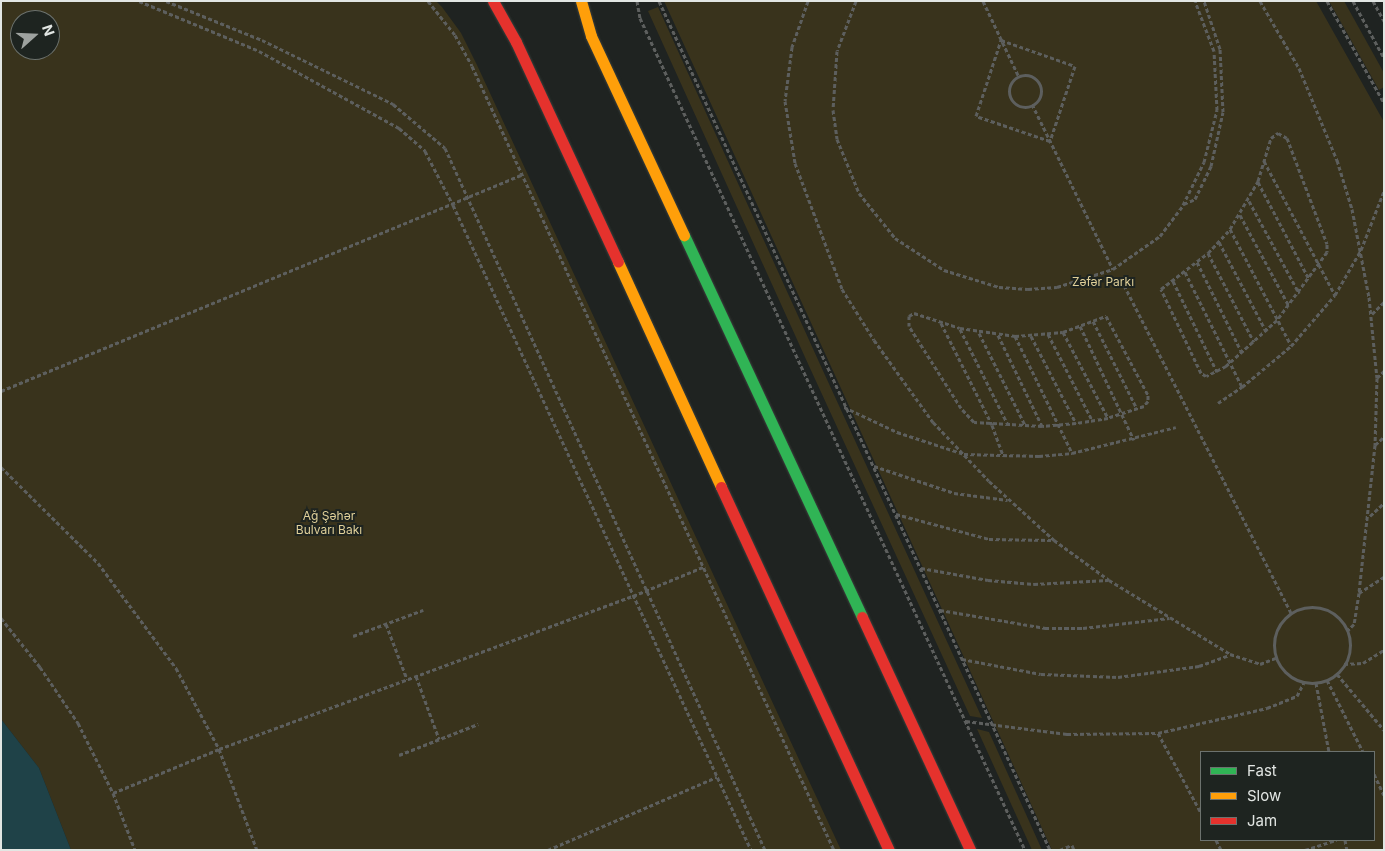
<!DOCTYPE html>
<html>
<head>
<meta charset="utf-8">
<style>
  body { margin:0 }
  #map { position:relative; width:1385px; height:851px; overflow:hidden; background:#1f2321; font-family:Inter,sans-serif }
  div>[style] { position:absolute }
  .green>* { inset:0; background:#39331c }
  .water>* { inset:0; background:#1f4248 }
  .path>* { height:3px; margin-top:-1.5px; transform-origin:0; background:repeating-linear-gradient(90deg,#5d5f5e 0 4px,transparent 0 6.5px) }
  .path>.ring { margin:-1.5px; padding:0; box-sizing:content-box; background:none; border:3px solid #5d5f5e; border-radius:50% }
  .roads { filter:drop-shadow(0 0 1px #3c403d) drop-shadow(0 0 1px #3c403d) }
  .fast>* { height:11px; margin:-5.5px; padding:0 5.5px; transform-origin:5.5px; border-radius:5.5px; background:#30b455 }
  .slow>* { height:11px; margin:-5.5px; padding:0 5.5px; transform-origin:5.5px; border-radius:5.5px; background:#ff9f0a }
  .jam>* { height:11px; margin:-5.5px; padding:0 5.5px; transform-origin:5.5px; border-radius:5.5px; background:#e5322d }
  span { translate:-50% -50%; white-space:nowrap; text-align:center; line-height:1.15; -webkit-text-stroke:4px #1e2420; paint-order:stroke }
  .park-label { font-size:12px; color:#e0d099 }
  .frame { position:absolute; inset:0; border:2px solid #e2e6e3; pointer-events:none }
  .legend { position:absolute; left:1200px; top:751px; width:175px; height:90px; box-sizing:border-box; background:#1e2420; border:1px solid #6c726e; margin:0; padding:6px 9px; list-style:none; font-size:15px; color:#e2e6e3 }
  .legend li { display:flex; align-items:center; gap:10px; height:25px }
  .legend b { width:25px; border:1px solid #6c726e }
  .north { position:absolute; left:10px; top:10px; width:50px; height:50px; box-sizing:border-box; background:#1e2420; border:1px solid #6c726e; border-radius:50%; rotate:70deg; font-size:14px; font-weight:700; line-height:20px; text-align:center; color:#e2e6e3 }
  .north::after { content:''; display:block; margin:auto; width:18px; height:22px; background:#9ea29f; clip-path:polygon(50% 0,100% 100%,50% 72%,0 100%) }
</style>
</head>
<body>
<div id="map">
  <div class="green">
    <i style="clip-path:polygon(evenodd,1px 1px,436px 1px,442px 7px,461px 33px,477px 65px,841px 850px,71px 850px,39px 768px,1px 719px,1px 1px,20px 20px,50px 20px,50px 50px,20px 50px,20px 20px)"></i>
    <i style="clip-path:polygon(evenodd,664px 1px,1316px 1px,1384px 122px,1384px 850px,1052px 850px,664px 1px,1201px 752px,1374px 752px,1374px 840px,1201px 840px,1201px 752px)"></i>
    <i style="clip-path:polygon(1329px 1px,1344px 1px,1384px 73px,1384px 87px,1379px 90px)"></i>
    <i style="clip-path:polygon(658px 7px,819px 362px,982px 718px,970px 716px,809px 366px,648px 11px)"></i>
    <i style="clip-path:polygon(977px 729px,989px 732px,1042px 850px,1032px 850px)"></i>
  </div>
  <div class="water">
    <i style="clip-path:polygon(1px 719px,39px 768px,71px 850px,1px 850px)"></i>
  </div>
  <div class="path">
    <i style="left:139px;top:1px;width:130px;rotate:22.6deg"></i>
    <i style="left:259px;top:51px;width:160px;rotate:28.8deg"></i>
    <i style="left:399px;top:128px;width:35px;rotate:41deg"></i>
    <i style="left:425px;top:151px;width:61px;rotate:62.6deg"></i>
    <i style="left:453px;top:205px;width:711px;rotate:65.2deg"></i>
    <i style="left:166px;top:1px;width:104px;rotate:22.1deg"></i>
    <i style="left:262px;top:40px;width:146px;rotate:26deg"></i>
    <i style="left:393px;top:104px;width:68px;rotate:40.2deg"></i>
    <i style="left:445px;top:148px;width:771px;rotate:65.49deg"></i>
    <i style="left:428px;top:1px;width:43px;rotate:51.5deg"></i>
    <i style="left:455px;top:35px;width:35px;rotate:61deg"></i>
    <i style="left:472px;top:66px;width:864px;rotate:65.22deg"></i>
    <i style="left:637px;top:1px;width:17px;rotate:80deg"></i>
    <i style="left:640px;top:18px;width:917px;rotate:65.17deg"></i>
    <i style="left:659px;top:1px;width:935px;rotate:65.27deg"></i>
    <i style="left:808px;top:1px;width:49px;rotate:109.2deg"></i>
    <i style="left:792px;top:47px;width:54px;rotate:97.4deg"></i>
    <i style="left:785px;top:101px;width:63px;rotate:80.8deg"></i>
    <i style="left:795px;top:163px;width:134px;rotate:69.5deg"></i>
    <i style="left:842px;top:289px;width:60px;rotate:57.9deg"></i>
    <i style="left:874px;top:340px;width:101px;rotate:54.3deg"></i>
    <i style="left:933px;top:422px;width:81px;rotate:46.5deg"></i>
    <i style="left:989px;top:481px;width:88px;rotate:42.2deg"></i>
    <i style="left:1054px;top:540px;width:68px;rotate:36deg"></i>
    <i style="left:1109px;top:580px;width:142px;rotate:31.4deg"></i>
    <i style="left:1230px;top:654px;width:32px;rotate:18deg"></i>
    <i style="left:1260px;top:664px;width:17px;rotate:-21deg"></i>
    <i style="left:856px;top:1px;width:53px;rotate:110.8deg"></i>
    <i style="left:837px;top:51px;width:59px;rotate:93.9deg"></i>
    <i style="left:833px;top:110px;width:29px;rotate:82deg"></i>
    <i style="left:837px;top:139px;width:58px;rotate:67.8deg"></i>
    <i style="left:859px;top:193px;width:58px;rotate:51.3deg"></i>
    <i style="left:895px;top:238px;width:59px;rotate:33.1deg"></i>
    <i style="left:944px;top:270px;width:58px;rotate:17.2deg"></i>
    <i style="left:999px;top:287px;width:29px;rotate:4deg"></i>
    <i style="left:1028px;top:289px;width:29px;rotate:-4deg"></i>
    <i style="left:1057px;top:287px;width:59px;rotate:-17.8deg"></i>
    <i style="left:1113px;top:269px;width:57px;rotate:-35.1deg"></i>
    <i style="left:1160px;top:236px;width:39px;rotate:-53deg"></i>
    <i style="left:1183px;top:205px;width:48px;rotate:-64deg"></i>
    <i style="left:1204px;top:162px;width:54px;rotate:-76deg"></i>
    <i style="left:1217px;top:110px;width:59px;rotate:-92.9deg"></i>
    <i style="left:1214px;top:51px;width:53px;rotate:-110.8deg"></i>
    <i style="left:983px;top:1px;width:84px;rotate:64.7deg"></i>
    <i style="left:1260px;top:1px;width:78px;rotate:59.8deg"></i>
    <i style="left:1299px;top:68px;width:100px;rotate:67.6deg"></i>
    <i style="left:1337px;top:160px;width:51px;rotate:73deg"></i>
    <i style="left:1352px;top:209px;width:90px;rotate:79.1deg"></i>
    <i style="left:1369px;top:297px;width:81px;rotate:84.4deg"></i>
    <i style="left:1377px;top:378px;width:67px;rotate:91.7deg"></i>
    <i style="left:1375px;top:445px;width:149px;rotate:96.2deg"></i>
    <i style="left:1359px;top:593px;width:31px;rotate:99deg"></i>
    <i style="left:1354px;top:624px;width:10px;rotate:135deg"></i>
    <i style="left:1327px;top:1px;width:117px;rotate:60.8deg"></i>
    <i style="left:1353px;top:1px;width:65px;rotate:61.5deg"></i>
    <i style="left:1373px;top:1px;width:23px;rotate:61deg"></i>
    <i style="left:1001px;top:40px;width:78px;rotate:19.4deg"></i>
    <i style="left:1075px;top:66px;width:79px;rotate:108.4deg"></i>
    <i style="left:1050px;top:141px;width:78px;rotate:-161.3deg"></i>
    <i style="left:976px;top:116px;width:80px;rotate:-71.8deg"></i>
    <i class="ring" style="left:1009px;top:75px;width:29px;height:29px"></i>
    <i style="left:1032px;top:104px;width:184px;rotate:63.9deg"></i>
    <i style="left:1278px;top:133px;width:10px;rotate:29deg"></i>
    <i style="left:1287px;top:138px;width:113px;rotate:69.3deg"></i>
    <i style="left:1327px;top:244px;width:8px;rotate:90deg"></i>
    <i style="left:1327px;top:252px;width:84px;rotate:126.3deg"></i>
    <i style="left:1277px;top:320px;width:69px;rotate:138deg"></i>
    <i style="left:1226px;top:366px;width:22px;rotate:153deg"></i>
    <i style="left:1206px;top:376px;width:6px;rotate:-149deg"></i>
    <i style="left:1201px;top:373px;width:93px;rotate:-115.5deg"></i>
    <i style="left:1161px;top:289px;width:59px;rotate:-37.5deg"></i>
    <i style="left:1208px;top:253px;width:33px;rotate:-47deg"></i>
    <i style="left:1230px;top:229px;width:56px;rotate:-59.7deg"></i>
    <i style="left:1258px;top:181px;width:45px;rotate:-73.2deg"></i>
    <i style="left:1271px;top:138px;width:9px;rotate:-36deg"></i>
    <i style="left:1264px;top:161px;width:152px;rotate:62.1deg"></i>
    <i style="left:1258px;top:182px;width:110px;rotate:62.3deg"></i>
    <i style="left:1249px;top:201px;width:105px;rotate:61.5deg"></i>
    <i style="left:1184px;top:204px;width:12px;rotate:-24deg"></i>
    <i style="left:1195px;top:199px;width:37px;rotate:-64deg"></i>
    <i style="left:1211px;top:166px;width:55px;rotate:-77.5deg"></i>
    <i style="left:1223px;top:112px;width:63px;rotate:-92.7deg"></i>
    <i style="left:1220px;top:49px;width:51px;rotate:-108.4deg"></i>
    <i style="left:1240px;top:215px;width:103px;rotate:61.7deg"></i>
    <i style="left:1230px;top:229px;width:131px;rotate:62.3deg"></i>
    <i style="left:1219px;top:242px;width:101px;rotate:62.2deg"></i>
    <i style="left:1208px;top:253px;width:100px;rotate:62.7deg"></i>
    <i style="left:1197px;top:262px;width:102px;rotate:63.7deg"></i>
    <i style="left:1185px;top:272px;width:128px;rotate:63.6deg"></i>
    <i style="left:1173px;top:281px;width:101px;rotate:64.2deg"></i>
    <i style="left:1124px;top:285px;width:368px;rotate:63deg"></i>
    <i style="left:914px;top:313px;width:48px;rotate:18.1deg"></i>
    <i style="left:960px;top:328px;width:56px;rotate:8.3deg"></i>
    <i style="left:1015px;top:336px;width:48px;rotate:-4.8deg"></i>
    <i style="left:1063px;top:332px;width:46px;rotate:-20.4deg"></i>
    <i style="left:1106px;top:316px;width:89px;rotate:62deg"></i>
    <i style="left:1148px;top:395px;width:6px;rotate:90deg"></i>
    <i style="left:1148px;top:401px;width:6px;rotate:129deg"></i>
    <i style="left:1144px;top:406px;width:38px;rotate:162deg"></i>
    <i style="left:1108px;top:418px;width:32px;rotate:171deg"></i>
    <i style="left:1076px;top:423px;width:34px;rotate:175deg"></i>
    <i style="left:1042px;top:426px;width:68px;rotate:-176.6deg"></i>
    <i style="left:974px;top:422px;width:19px;rotate:-133deg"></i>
    <i style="left:961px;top:408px;width:97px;rotate:-122.4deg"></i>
    <i style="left:909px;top:326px;width:10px;rotate:-90deg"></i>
    <i style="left:909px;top:316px;width:6px;rotate:-31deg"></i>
    <i style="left:1372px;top:314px;width:17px;rotate:-45deg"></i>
    <i style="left:1093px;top:321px;width:98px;rotate:63.4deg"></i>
    <i style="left:941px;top:323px;width:114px;rotate:63.4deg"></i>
    <i style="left:992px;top:425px;width:33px;rotate:70deg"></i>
    <i style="left:1080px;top:326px;width:126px;rotate:64.7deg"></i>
    <i style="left:960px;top:329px;width:107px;rotate:63.4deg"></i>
    <i style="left:1063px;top:332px;width:97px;rotate:62.4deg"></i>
    <i style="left:979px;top:333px;width:103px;rotate:63.4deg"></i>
    <i style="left:1048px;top:334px;width:97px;rotate:62.9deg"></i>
    <i style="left:998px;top:335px;width:101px;rotate:64.2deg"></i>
    <i style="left:1015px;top:336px;width:130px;rotate:64deg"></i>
    <i style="left:1031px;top:336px;width:98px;rotate:62.7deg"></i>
    <i style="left:1377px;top:378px;width:10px;rotate:-45deg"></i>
    <i style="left:1px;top:391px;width:563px;rotate:-22.56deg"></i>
    <i style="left:1218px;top:403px;width:29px;rotate:-34deg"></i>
    <i style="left:1242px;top:387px;width:64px;rotate:-39.9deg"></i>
    <i style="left:1291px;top:346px;width:67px;rotate:-49.2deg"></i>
    <i style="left:1335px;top:295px;width:52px;rotate:-60deg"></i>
    <i style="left:1361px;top:250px;width:63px;rotate:-68.7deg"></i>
    <i style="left:844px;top:407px;width:59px;rotate:25.3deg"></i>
    <i style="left:897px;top:432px;width:71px;rotate:18.2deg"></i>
    <i style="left:964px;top:454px;width:75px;rotate:1.5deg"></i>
    <i style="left:1039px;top:456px;width:33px;rotate:-5deg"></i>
    <i style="left:1072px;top:453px;width:107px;rotate:-14deg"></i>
    <i style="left:1375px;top:445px;width:12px;rotate:-42deg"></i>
    <i style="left:874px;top:466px;width:84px;rotate:18.6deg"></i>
    <i style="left:954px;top:493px;width:54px;rotate:7.4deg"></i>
    <i style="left:1px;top:467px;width:136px;rotate:44.7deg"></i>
    <i style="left:98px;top:563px;width:131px;rotate:53.4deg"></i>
    <i style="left:176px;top:668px;width:92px;rotate:62deg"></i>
    <i style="left:219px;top:749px;width:108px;rotate:69.4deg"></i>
    <i style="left:896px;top:514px;width:96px;rotate:15deg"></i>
    <i style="left:989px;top:539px;width:65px;rotate:0.9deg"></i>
    <i style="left:1370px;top:516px;width:19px;rotate:-43deg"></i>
    <i style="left:921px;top:568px;width:68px;rotate:10.2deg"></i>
    <i style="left:988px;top:580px;width:46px;rotate:5deg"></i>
    <i style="left:1034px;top:584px;width:74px;rotate:-3.1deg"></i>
    <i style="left:1359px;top:593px;width:30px;rotate:-33deg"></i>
    <i class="ring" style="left:1274px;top:607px;width:73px;height:73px"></i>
    <i style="left:940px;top:610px;width:107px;rotate:9.7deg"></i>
    <i style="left:1045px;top:628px;width:38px"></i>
    <i style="left:1083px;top:628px;width:87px;rotate:-6.6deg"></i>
    <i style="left:1px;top:618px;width:63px;rotate:51.5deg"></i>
    <i style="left:40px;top:667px;width:68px;rotate:55.8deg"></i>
    <i style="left:78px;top:723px;width:78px;rotate:63.4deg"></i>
    <i style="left:113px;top:793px;width:61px;rotate:68.9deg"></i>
    <i style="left:386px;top:624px;width:59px;rotate:69.1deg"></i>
    <i style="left:353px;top:636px;width:75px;rotate:-20.4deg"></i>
    <i style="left:962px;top:659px;width:80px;rotate:10.8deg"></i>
    <i style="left:1041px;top:674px;width:77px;rotate:2.2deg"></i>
    <i style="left:1118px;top:677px;width:82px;rotate:-7.7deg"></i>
    <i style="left:1199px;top:666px;width:32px;rotate:-20deg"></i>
    <i style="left:1344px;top:664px;width:19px;rotate:-3deg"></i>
    <i style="left:1363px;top:663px;width:25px;rotate:-32deg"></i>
    <i style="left:1337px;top:674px;width:73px;rotate:50deg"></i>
    <i style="left:416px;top:676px;width:67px;rotate:69.9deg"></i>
    <i style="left:1327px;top:680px;width:80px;rotate:63.4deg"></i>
    <i style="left:1316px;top:683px;width:70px;rotate:79.3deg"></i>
    <i style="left:966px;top:721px;width:102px;rotate:7.3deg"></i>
    <i style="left:1067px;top:734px;width:91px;rotate:-0.6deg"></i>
    <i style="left:1158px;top:733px;width:112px;rotate:-12.9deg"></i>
    <i style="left:1267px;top:708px;width:32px;rotate:-22deg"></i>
    <i style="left:1297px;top:696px;width:16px;rotate:-63deg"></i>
    <i style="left:1158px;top:733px;width:91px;rotate:61.7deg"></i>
    <i style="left:399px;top:755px;width:85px;rotate:-21.4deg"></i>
    <i style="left:1374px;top:774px;width:23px;rotate:65deg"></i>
    <i style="left:113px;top:793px;width:115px;rotate:-22.5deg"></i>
    <i style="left:219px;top:749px;width:441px;rotate:-20.3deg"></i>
    <i style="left:633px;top:596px;width:78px;rotate:-22.6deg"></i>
    <i style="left:1216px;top:840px;width:11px;rotate:63deg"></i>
    <i style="left:1345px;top:840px;width:10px;rotate:79deg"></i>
    <i style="left:548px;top:850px;width:184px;rotate:-23.4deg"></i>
    <i style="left:1060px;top:850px;width:13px;rotate:-23deg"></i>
    <i style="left:1072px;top:845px;width:5px;rotate:68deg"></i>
    <i style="left:1305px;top:850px;width:33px;rotate:-18deg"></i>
  </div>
  <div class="roads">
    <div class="fast">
      <i style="left:684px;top:235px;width:421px;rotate:65deg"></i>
    </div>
    <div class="slow">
      <i style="left:581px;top:1px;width:36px;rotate:74deg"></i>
      <i style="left:591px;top:36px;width:220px;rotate:65deg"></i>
      <i style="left:618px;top:262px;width:247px;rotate:65.4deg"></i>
    </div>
    <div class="jam">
      <i style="left:493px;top:1px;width:47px;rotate:60.7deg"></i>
      <i style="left:516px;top:42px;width:242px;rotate:65.1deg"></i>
      <i style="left:721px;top:487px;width:400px;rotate:65.2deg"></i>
      <i style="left:862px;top:617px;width:257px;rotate:65.1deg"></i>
    </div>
  </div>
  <div class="park-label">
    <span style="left:1103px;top:282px">Zəfər Parkı</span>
    <span style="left:329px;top:523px">Ağ Şəhər<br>Bulvarı Bakı</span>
  </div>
  <div class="frame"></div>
  <ul class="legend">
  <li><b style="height:6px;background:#30b455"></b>Fast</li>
  <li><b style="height:6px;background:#ff9f0a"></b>Slow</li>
  <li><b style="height:6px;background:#e5322d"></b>Jam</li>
  </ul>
  <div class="north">N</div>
</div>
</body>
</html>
